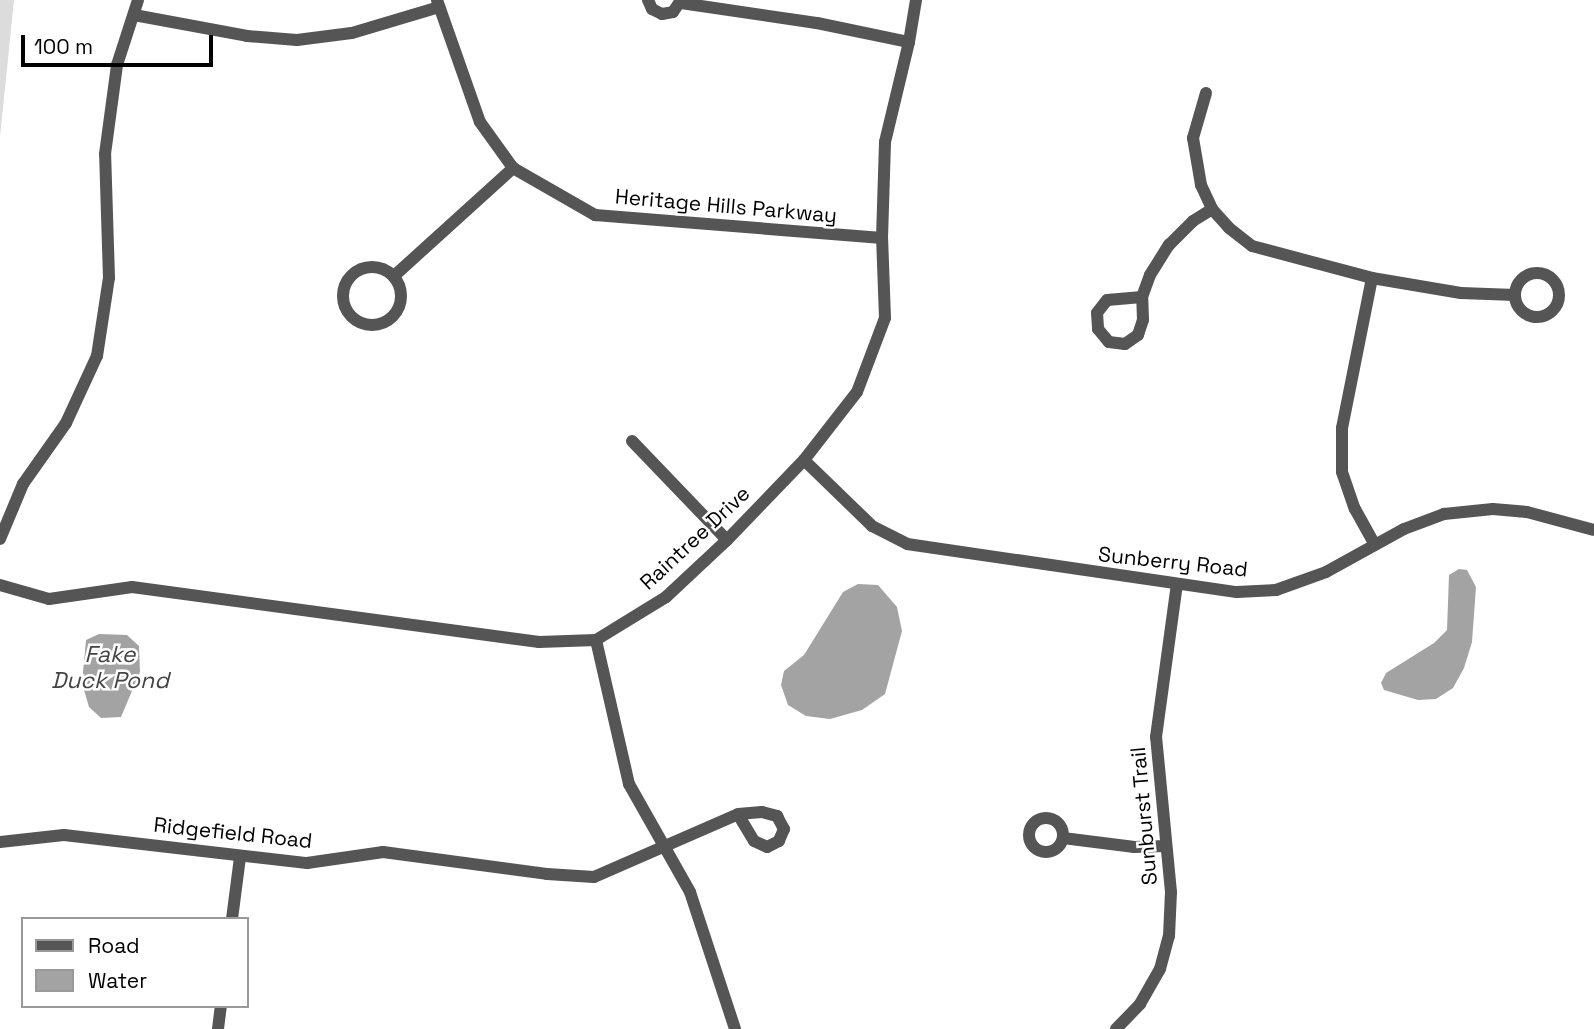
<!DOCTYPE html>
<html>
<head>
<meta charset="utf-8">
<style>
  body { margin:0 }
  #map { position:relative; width:1594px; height:1029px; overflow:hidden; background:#fff; font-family:"Space Grotesk",sans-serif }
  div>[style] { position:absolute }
  .green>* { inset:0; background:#dcdcdc }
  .water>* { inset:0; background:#a3a3a3 }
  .minor>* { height:12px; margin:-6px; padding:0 6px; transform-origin:6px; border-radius:6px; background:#555 }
  .minor>.ring { margin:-6px; padding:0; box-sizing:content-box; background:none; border:12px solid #555; border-radius:50% }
  span { translate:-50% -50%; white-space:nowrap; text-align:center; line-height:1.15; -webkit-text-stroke:5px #fff; paint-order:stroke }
  .street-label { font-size:21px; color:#000 }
  .water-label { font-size:23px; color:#444; font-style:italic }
  .legend { position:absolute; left:21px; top:917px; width:228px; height:91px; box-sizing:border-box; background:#fff; border:2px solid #999; margin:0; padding:9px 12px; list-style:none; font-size:21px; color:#000 }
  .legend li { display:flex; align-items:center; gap:14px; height:35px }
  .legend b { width:35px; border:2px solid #999 }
  .scale { position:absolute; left:21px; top:35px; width:192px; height:32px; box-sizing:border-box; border:4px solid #000; border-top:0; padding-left:9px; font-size:21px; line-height:24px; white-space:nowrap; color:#000; -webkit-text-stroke:5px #fff; paint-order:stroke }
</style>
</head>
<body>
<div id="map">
  <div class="green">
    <i style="clip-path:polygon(0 0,14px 0,0 137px)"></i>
  </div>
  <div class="water">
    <i style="clip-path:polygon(1459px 569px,1467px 570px,1476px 587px,1472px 642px,1464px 668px,1453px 688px,1436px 699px,1418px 700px,1384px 690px,1381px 683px,1386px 673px,1434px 643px,1447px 630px,1449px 575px)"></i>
    <i style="clip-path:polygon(858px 584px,878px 585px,897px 607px,902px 631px,885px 694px,862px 710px,830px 719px,806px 716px,788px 705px,781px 685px,784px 671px,804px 655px,843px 592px)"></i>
    <i style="clip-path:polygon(99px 634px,127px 635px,139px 646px,140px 672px,121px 717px,101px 718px,89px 707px,82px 683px,86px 640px)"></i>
  </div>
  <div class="minor">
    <i style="left:437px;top:0;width:129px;rotate:70.6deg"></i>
    <i style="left:480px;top:122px;width:57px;rotate:54.3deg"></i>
    <i style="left:513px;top:168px;width:95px;rotate:29.8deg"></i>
    <i style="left:595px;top:215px;width:288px;rotate:4.6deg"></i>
    <i style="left:648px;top:0;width:10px;rotate:66deg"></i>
    <i style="left:652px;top:9px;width:11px;rotate:27deg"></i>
    <i style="left:662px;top:14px;width:11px;rotate:-10deg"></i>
    <i style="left:673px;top:12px;width:14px;rotate:-56deg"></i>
    <i style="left:681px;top:3px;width:137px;rotate:8.4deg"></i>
    <i style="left:817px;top:23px;width:94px;rotate:11.7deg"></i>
    <i style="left:134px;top:15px;width:115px;rotate:10.5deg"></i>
    <i style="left:247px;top:36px;width:50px;rotate:4.6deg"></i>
    <i style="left:297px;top:40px;width:55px;rotate:-7.3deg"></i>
    <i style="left:352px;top:33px;width:91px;rotate:-16.6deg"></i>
    <i style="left:1206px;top:93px;width:47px;rotate:106.1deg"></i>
    <i style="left:1193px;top:138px;width:48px;rotate:80.3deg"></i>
    <i style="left:1201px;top:185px;width:26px;rotate:65deg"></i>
    <i style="left:1212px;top:209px;width:25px;rotate:48deg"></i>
    <i style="left:1229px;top:228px;width:29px;rotate:38deg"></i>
    <i style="left:1252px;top:246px;width:124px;rotate:14.9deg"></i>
    <i style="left:1372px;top:278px;width:90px;rotate:9.6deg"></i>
    <i style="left:1461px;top:293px;width:54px;rotate:2.1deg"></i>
    <i class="ring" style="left:343px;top:267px;width:46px;height:46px"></i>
    <i class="ring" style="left:1515px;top:273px;width:32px;height:32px"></i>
    <i style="left:394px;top:276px;width:161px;rotate:-42.2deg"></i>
    <i style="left:1372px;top:278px;width:153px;rotate:101.3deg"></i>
    <i style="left:1342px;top:428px;width:44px;rotate:90deg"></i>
    <i style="left:1342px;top:472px;width:39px;rotate:71deg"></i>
    <i style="left:1355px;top:509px;width:41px;rotate:60.9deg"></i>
    <i style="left:1142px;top:297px;width:35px;rotate:175deg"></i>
    <i style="left:1107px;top:300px;width:16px;rotate:128deg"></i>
    <i style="left:1097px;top:313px;width:16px;rotate:86deg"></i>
    <i style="left:1098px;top:329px;width:17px;rotate:50deg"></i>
    <i style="left:1109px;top:342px;width:16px;rotate:7deg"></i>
    <i style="left:1125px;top:344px;width:16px;rotate:-35deg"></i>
    <i style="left:1138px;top:335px;width:16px;rotate:-72deg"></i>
    <i style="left:1143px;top:320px;width:23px;rotate:-92deg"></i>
    <i style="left:1142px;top:297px;width:23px;rotate:-70deg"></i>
    <i style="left:1150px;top:275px;width:36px;rotate:-58deg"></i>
    <i style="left:1169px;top:245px;width:34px;rotate:-45deg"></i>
    <i style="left:1193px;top:221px;width:22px;rotate:-32deg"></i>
    <i style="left:632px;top:441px;width:137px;rotate:46.2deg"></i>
    <i style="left:804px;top:460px;width:95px;rotate:44.1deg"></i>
    <i style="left:872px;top:526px;width:39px;rotate:27deg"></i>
    <i style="left:907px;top:544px;width:333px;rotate:8.3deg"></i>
    <i style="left:1237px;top:592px;width:39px;rotate:-3deg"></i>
    <i style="left:1276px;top:590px;width:53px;rotate:-19.8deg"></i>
    <i style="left:1326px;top:572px;width:89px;rotate:-28.9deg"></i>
    <i style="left:1404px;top:529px;width:43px;rotate:-20.6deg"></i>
    <i style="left:1444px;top:514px;width:49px;rotate:-5.8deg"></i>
    <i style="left:1493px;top:509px;width:34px;rotate:5deg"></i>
    <i style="left:1527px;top:512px;width:69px;rotate:15deg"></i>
    <i style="left:0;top:539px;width:60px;rotate:-67.3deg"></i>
    <i style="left:23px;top:484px;width:75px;rotate:-54.8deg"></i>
    <i style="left:66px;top:423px;width:74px;rotate:-65.2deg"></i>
    <i style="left:97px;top:356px;width:79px;rotate:-81.3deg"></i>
    <i style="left:109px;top:278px;width:124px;rotate:-91.8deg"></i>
    <i style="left:105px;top:154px;width:90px;rotate:-82.3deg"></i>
    <i style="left:117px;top:65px;width:68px;rotate:-72.1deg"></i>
    <i style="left:0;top:585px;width:51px;rotate:15.9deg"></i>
    <i style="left:49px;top:599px;width:84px;rotate:-8.2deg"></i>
    <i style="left:132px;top:587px;width:411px;rotate:7.7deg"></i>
    <i style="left:539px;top:642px;width:57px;rotate:-2deg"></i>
    <i style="left:596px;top:640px;width:82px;rotate:-31.6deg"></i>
    <i style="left:666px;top:597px;width:83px;rotate:-43.1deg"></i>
    <i style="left:727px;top:540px;width:111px;rotate:-46.1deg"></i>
    <i style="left:804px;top:460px;width:86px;rotate:-52.1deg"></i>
    <i style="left:857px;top:392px;width:79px;rotate:-69.3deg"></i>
    <i style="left:885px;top:318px;width:80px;rotate:-92.1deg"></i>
    <i style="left:882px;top:238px;width:96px;rotate:-88.2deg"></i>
    <i style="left:885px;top:142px;width:103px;rotate:-76.5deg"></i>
    <i style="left:909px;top:42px;width:43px;rotate:-80.5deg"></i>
    <i style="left:596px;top:640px;width:148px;rotate:77.1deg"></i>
    <i style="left:629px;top:784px;width:124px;rotate:60.5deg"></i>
    <i style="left:690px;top:892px;width:144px;rotate:71.8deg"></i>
    <i class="ring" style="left:1029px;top:818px;width:22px;height:22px"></i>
    <i style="left:1063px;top:838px;width:72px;rotate:7.2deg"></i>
    <i style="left:1134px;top:847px;width:32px;rotate:-2deg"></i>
    <i style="left:0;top:842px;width:64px;rotate:-6.2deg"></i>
    <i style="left:64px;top:835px;width:245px;rotate:6.6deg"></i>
    <i style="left:307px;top:863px;width:77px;rotate:-8.2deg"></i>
    <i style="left:383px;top:852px;width:165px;rotate:7.6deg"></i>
    <i style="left:547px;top:874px;width:47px;rotate:3.7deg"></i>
    <i style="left:594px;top:877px;width:157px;rotate:-23.6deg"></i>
    <i style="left:738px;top:814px;width:24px;rotate:-5deg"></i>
    <i style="left:762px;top:812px;width:16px;rotate:15deg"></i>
    <i style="left:777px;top:816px;width:15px;rotate:62deg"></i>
    <i style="left:784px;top:829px;width:13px;rotate:113deg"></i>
    <i style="left:779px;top:841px;width:13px;rotate:153deg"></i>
    <i style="left:767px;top:847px;width:14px;rotate:-155deg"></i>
    <i style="left:754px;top:841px;width:31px;rotate:-121deg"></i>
    <i style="left:232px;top:919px;width:63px;rotate:-82.6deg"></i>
    <i style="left:218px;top:1029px;width:23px;rotate:-83deg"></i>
    <i style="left:1116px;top:1029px;width:35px;rotate:-46deg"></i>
    <i style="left:1140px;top:1004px;width:40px;rotate:-60.3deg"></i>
    <i style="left:1160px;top:969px;width:34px;rotate:-75deg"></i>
    <i style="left:1169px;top:936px;width:44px;rotate:-87.4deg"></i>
    <i style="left:1171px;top:892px;width:156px;rotate:-95.5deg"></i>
    <i style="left:1156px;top:737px;width:154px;rotate:-82.2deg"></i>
  </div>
  <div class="street-label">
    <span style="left:726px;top:206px;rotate:5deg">Heritage Hills Parkway</span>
    <span style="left:695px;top:538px;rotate:-43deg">Raintree Drive</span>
    <span style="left:1173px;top:562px;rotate:6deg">Sunberry Road</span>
    <span style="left:1144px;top:816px;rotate:-95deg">Sunburst Trail</span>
    <span style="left:233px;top:833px;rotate:6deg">Ridgefield Road</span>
  </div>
  <div class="water-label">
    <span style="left:110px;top:667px">Fake<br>Duck Pond</span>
  </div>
  <ul class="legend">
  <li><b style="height:9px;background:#555"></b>Road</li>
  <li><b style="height:19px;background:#a3a3a3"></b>Water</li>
  </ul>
  <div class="scale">100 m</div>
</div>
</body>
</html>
